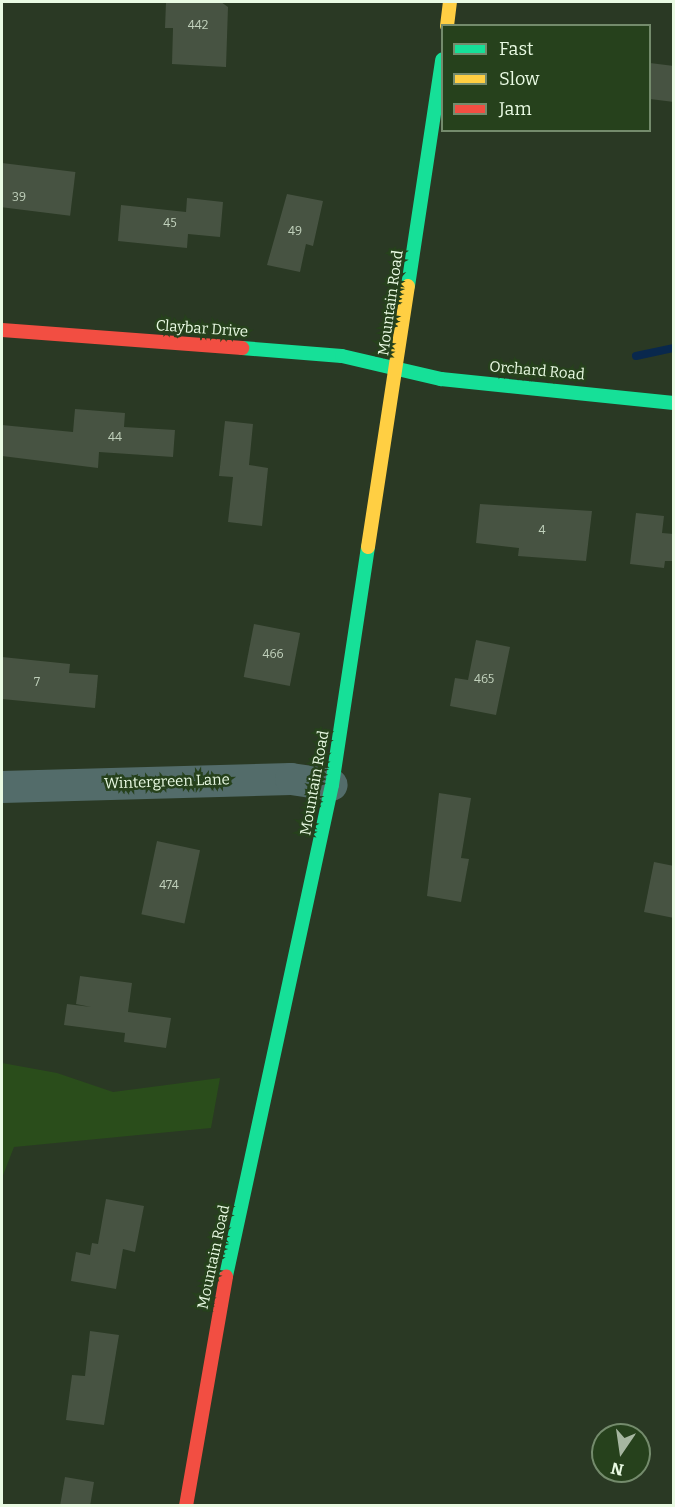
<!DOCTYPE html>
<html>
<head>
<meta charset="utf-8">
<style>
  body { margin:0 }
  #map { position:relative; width:675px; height:1507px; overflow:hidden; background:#2a3924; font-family:Bitter,serif }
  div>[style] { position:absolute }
  .green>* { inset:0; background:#2a4d1b }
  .stream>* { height:8px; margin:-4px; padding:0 4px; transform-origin:4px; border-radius:4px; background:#09284d }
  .building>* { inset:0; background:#475342; transform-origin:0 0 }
  .street>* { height:32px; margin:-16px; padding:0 16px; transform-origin:16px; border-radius:16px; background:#536c6a }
  .fast>* { height:14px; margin:-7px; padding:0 7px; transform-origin:7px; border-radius:7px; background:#16e098 }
  .slow>* { height:14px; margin:-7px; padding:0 7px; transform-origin:7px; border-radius:7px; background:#ffcf43 }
  .jam>* { height:14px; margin:-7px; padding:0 7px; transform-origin:7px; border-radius:7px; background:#f24e42 }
  span { translate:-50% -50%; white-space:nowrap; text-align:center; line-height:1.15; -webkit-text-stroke:5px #26411c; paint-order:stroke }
  .number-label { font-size:12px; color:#c0d0bb }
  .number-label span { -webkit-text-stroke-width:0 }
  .street-label { font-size:15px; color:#e9fae3 }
  .frame { position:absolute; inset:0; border:3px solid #e9fae3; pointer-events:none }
  .legend { position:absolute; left:441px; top:24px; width:210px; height:108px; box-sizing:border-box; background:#26411c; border:2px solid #748b6c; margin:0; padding:8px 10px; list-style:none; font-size:18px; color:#e9fae3 }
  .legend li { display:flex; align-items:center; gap:12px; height:30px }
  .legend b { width:30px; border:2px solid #748b6c }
  .north { position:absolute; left:591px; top:1423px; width:60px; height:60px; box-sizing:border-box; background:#26411c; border:2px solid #748b6c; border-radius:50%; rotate:193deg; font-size:16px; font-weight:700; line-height:24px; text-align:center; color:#e9fae3 }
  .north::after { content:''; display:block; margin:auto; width:21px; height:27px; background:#a6b6a0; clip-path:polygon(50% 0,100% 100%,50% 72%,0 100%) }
</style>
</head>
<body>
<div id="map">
  <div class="green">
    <i style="clip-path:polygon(2px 1063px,57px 1073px,113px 1092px,220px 1078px,211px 1128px,14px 1147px,2px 1178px)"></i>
  </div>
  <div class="stream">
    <i style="left:636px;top:356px;width:39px;rotate:-12deg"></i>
  </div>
  <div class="building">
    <i style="clip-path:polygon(166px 2px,221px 2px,228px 7px,226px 67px,172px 64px,173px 28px,165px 28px)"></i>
    <i style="clip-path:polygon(650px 63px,674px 66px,674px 102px,650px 99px)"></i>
    <i style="left:2px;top:163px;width:74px;height:44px;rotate:7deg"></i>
    <i style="clip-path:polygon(287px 194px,323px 201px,313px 246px,306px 244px,300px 272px,267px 265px)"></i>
    <i style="clip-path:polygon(187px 198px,223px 202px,220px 237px,188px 234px,187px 248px,118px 241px,121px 205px,186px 212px)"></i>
    <i style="clip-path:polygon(75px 409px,125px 413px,124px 427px,175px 430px,173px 457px,99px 452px,98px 468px,2px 456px,2px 425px,73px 432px)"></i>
    <i style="clip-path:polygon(225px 421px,253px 424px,249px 465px,268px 468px,262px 526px,228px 522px,233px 477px,219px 476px)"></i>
    <i style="clip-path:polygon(480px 504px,592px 511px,586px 561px,518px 556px,519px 548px,476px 543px)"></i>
    <i style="clip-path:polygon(636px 513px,664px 516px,662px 533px,674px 534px,674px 561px,665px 561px,664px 568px,630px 564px)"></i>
    <i style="left:254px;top:624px;width:47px;height:54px;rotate:11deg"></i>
    <i style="clip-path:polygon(476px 640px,510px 647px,496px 715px,450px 706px,455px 678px,468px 680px)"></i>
    <i style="clip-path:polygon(2px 657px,70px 664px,69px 673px,98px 675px,95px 708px,2px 699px)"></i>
    <i style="clip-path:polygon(439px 793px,471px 798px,461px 858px,469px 859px,461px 902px,427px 896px)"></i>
    <i style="left:157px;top:841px;width:44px;height:75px;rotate:12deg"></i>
    <i style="clip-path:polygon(654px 862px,674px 866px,674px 918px,644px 912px)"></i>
    <i style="clip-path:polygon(80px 976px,132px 983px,128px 1012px,171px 1018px,166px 1048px,124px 1042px,125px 1033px,64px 1025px,67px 1004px,91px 1007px,76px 1004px)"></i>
    <i style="clip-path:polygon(106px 1199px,144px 1206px,135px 1252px,123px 1249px,116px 1289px,71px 1281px,76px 1252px,90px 1255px,92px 1243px,98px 1244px)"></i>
    <i style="clip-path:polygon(90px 1331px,119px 1335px,104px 1425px,66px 1420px,72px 1375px,85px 1376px)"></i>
    <i style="clip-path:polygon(65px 1477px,94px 1482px,90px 1506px,60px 1506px)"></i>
  </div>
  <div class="street">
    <i style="left:2px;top:787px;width:289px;rotate:-1.6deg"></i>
    <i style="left:291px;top:779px;width:41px;rotate:8.3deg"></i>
  </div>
  <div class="fast">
    <i style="left:408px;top:286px;width:229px;rotate:-81.4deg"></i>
    <i style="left:242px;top:348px;width:100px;rotate:4.6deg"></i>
    <i style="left:342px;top:356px;width:102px;rotate:13.1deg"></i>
    <i style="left:441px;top:379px;width:234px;rotate:5.9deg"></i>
    <i style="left:226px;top:1276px;width:502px;rotate:-77.82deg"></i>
    <i style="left:332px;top:785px;width:241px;rotate:-81.4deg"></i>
  </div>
  <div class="slow">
    <i style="left:447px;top:26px;width:24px;rotate:-83deg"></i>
    <i style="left:368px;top:547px;width:264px;rotate:-81.3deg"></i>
  </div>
  <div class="jam">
    <i style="left:2px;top:330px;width:241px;rotate:4.3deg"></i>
    <i style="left:186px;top:1506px;width:233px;rotate:-80.1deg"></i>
  </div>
  <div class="number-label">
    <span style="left:198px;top:26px">442</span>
    <span style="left:19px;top:198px">39</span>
    <span style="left:170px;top:224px">45</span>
    <span style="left:295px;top:232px">49</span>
    <span style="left:115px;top:438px">44</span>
    <span style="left:542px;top:531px">4</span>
    <span style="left:273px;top:655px">466</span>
    <span style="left:484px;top:680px">465</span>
    <span style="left:37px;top:683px">7</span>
    <span style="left:169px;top:886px">474</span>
  </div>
  <div class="street-label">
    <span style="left:391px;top:303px;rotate:-82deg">Mountain Road</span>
    <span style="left:202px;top:329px;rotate:4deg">Claybar Drive</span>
    <span style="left:537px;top:371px;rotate:5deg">Orchard Road</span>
    <span style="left:167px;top:782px;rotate:-2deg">Wintergreen Lane</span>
    <span style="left:315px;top:783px;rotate:-80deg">Mountain Road</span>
    <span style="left:214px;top:1257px;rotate:-78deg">Mountain Road</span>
  </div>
  <div class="frame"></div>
  <ul class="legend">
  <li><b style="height:8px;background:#16e098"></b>Fast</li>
  <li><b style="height:8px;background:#ffcf43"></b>Slow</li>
  <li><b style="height:8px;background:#f24e42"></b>Jam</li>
  </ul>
  <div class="north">N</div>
</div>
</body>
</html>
